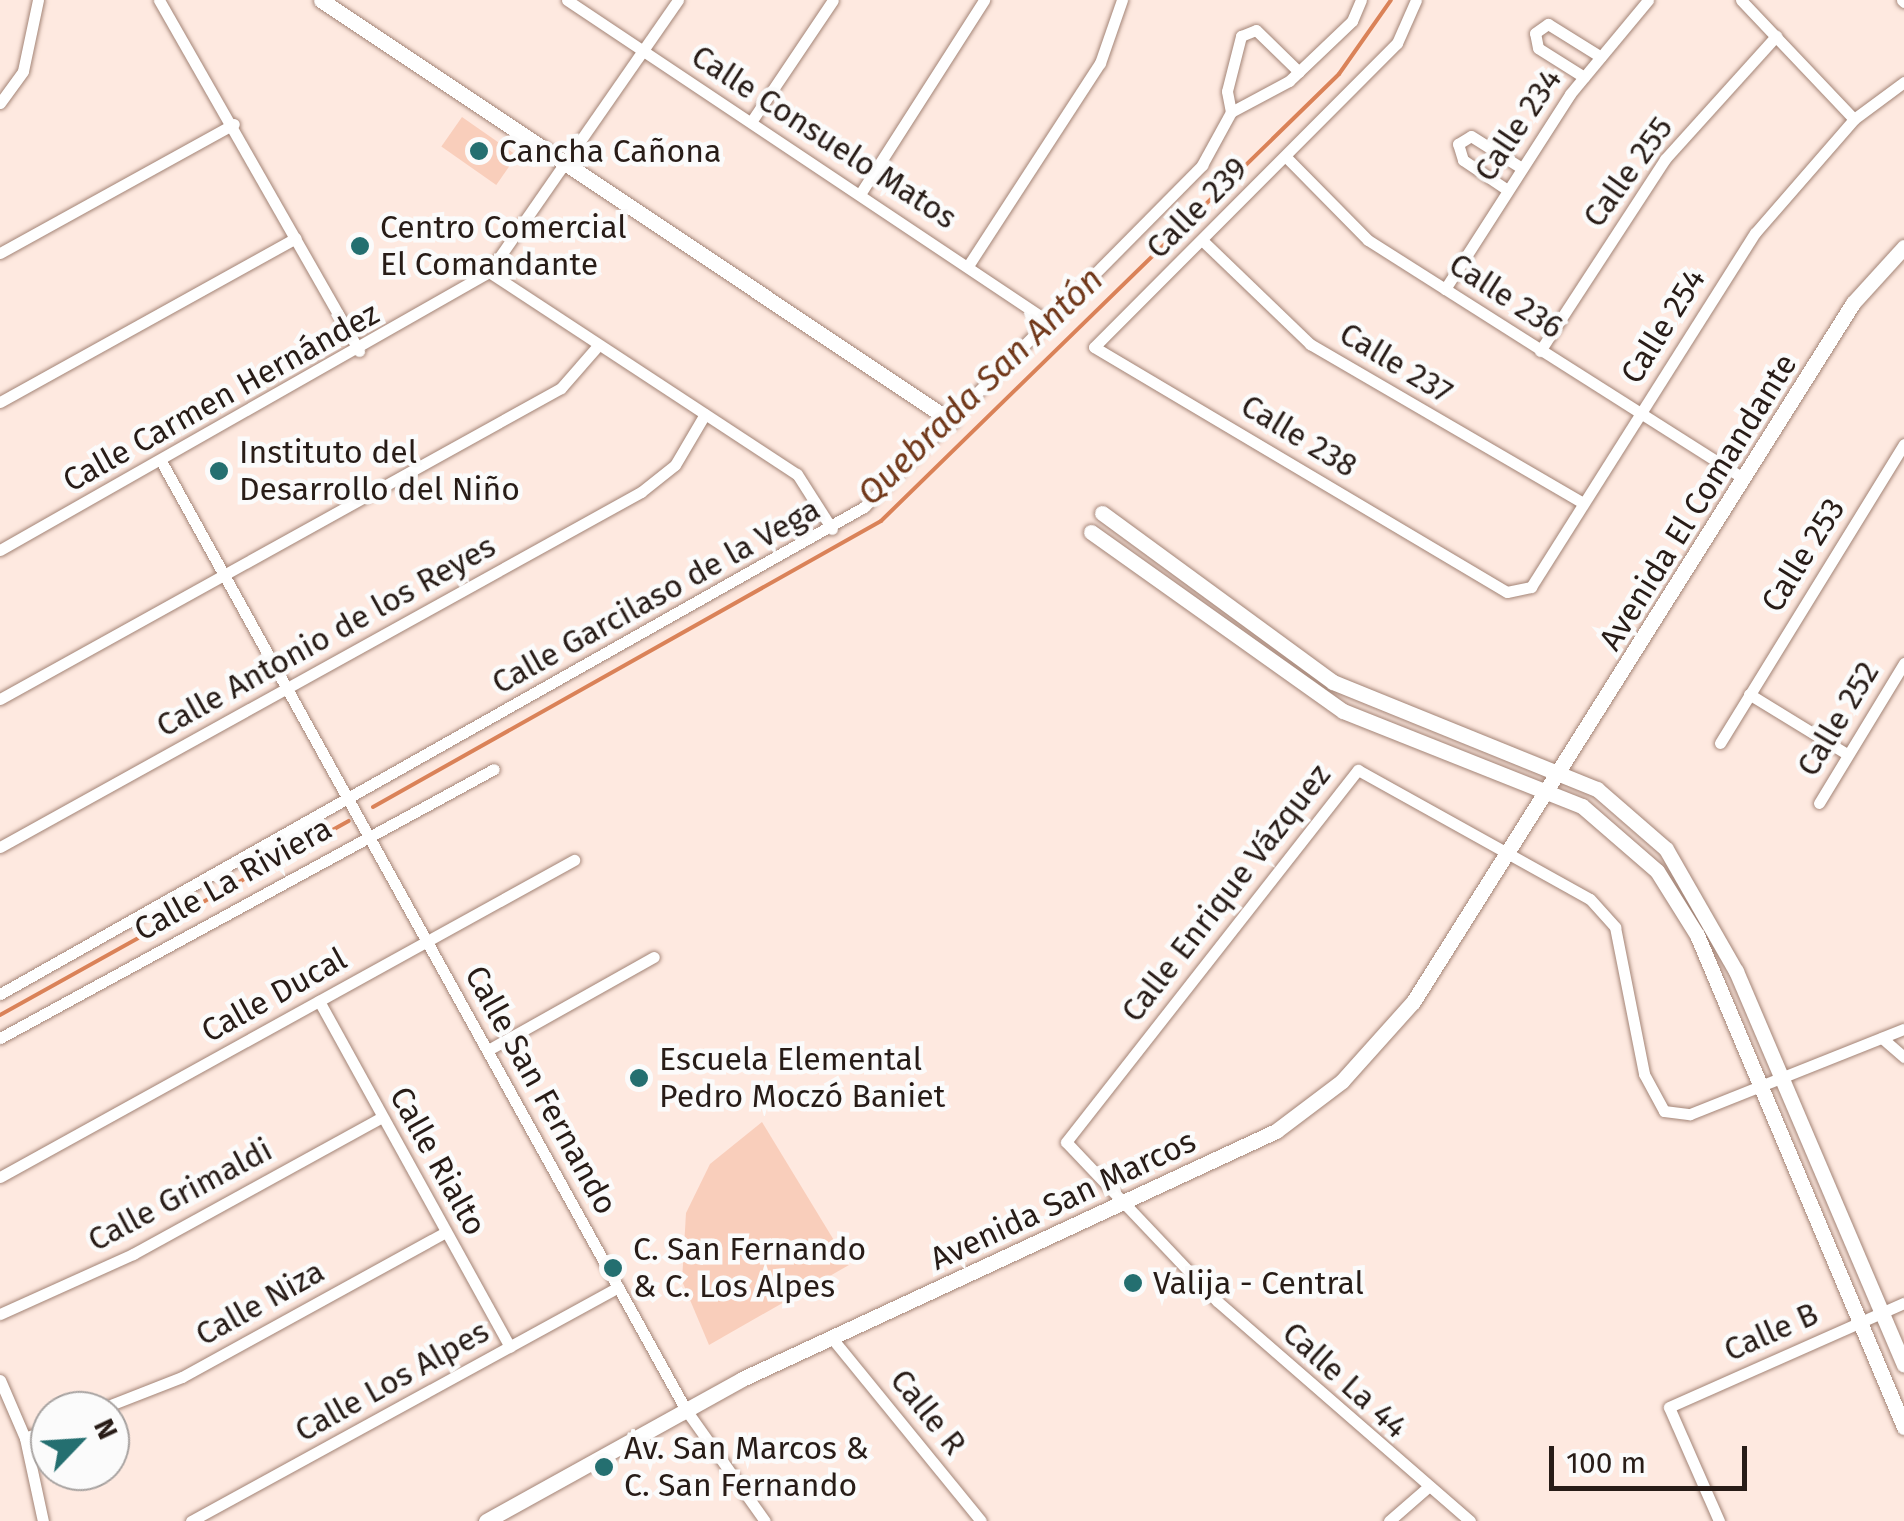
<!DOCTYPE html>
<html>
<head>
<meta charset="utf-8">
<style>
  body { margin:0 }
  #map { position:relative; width:1904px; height:1521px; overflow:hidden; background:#fee9e0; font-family:"Fira Sans",sans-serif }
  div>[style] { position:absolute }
  .green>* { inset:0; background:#f9cebb; transform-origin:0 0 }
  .stream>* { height:4px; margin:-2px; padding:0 2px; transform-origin:2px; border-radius:2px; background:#da8258 }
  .roads { filter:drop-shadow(0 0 2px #a38476) drop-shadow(0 0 2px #a38476) }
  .street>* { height:11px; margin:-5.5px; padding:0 5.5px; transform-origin:5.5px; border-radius:5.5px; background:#fff }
  .secondary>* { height:15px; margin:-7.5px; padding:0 7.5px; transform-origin:7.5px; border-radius:7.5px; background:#fff }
  .dots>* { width:28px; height:28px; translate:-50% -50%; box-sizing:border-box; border:5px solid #fbfbfb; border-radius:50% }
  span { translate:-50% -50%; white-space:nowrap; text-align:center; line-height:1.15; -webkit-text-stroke:9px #fbfbfb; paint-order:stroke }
  .street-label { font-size:32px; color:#281c17 }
  .poi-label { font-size:32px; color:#281c17 }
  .left { translate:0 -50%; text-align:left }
  .water-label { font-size:35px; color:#71381a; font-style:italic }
  .north { position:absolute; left:30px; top:1391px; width:100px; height:100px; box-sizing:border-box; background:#fbfbfb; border:2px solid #a7a2a0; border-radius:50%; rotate:65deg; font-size:28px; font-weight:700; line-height:40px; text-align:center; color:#281c17 }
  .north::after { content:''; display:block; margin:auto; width:35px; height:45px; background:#246f70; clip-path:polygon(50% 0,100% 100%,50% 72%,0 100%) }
  .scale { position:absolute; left:1549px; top:1446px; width:198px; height:45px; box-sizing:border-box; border:5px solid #281c17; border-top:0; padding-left:12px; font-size:30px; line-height:35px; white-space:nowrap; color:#281c17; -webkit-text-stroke:8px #fbfbfb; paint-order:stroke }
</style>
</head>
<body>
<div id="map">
  <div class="green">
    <i style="left:462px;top:117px;width:67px;height:36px;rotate:35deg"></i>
    <i style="clip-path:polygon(762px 1122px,849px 1265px,709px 1345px,682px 1281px,686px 1213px,710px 1164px)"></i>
  </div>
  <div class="stream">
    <i style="left:373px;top:807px;width:583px;rotate:-29.38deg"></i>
    <i style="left:881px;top:521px;width:640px;rotate:-44.3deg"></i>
    <i style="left:1339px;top:74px;width:90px;rotate:-54.9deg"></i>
    <i style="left:0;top:1015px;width:399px;rotate:-29.1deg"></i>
  </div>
  <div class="roads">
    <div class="street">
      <i style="left:159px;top:0;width:404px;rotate:60.3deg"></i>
      <i style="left:567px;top:0;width:580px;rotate:33.74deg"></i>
      <i style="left:1416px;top:0;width:47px;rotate:113.8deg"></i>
      <i style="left:1397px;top:43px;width:429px;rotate:134.9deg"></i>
      <i style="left:1094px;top:347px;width:480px;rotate:30.7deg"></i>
      <i style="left:1507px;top:592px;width:25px;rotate:-12deg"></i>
      <i style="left:1531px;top:587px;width:419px;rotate:-57.7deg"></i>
      <i style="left:1755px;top:233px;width:151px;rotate:-49deg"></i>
      <i style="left:1854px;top:119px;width:62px;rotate:-36.5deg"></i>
      <i style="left:1741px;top:0;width:164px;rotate:46.5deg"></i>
      <i style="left:1902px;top:0;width:3px;rotate:45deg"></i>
      <i style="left:1584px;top:77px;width:54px;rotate:-147.8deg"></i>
      <i style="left:1538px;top:48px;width:15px;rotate:-101deg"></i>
      <i style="left:1535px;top:33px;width:16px;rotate:-35deg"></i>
      <i style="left:1548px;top:24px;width:62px;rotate:31.9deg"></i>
      <i style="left:0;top:103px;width:39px;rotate:-54deg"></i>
      <i style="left:23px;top:71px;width:73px;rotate:-78.1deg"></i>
      <i style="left:1231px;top:112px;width:66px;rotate:-28.1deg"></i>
      <i style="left:1289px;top:81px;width:87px;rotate:-43.6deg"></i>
      <i style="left:1352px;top:21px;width:23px;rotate:-67deg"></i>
      <i style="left:753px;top:119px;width:143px;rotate:-56.1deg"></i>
      <i style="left:1287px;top:158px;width:115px;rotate:45.4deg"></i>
      <i style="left:1368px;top:240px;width:443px;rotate:32.4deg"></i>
      <i style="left:1506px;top:189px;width:52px;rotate:-146deg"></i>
      <i style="left:1463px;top:160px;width:17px;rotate:-107deg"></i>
      <i style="left:1458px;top:144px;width:15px;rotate:-32deg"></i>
      <i style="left:1471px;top:136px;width:58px;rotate:32.3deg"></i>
      <i style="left:862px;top:191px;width:227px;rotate:-57.4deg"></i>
      <i style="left:1203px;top:241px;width:149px;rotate:43.9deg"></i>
      <i style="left:1310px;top:344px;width:316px;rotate:30.2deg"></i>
      <i style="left:0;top:253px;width:267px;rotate:-28.9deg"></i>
      <i style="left:968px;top:266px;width:242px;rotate:-57deg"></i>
      <i style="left:1100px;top:63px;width:67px;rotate:-70.8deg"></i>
      <i style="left:489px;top:272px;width:368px;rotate:33.3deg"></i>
      <i style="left:797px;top:474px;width:65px;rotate:57.5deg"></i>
      <i style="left:1445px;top:289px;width:232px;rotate:-57.3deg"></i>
      <i style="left:1570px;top:94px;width:122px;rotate:-50.3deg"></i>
      <i style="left:1540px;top:351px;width:229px;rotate:-56.9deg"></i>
      <i style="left:1665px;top:159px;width:166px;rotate:-47.9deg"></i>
      <i style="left:0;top:402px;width:338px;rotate:-29deg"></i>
      <i style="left:161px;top:461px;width:1085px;rotate:61.05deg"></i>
      <i style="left:686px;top:1410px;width:136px;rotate:54.6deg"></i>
      <i style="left:0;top:550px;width:562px;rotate:-29.62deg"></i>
      <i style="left:489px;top:272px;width:331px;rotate:-55.2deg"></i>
      <i style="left:1749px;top:694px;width:115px;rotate:31.5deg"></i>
      <i style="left:0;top:699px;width:641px;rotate:-29deg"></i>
      <i style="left:561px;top:388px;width:52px;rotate:-48.9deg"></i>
      <i style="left:1720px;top:743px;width:351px;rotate:-58.4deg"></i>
      <i style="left:1819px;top:803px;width:164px;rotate:-58.7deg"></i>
      <i style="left:0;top:847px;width:733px;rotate:-28.98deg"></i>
      <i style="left:641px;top:492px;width:43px;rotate:-38.5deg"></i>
      <i style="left:675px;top:465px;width:59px;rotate:-59.5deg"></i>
      <i style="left:0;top:994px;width:992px;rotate:-29.41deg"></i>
      <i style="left:864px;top:507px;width:481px;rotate:-45.3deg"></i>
      <i style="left:1202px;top:165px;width:60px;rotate:-61.3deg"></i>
      <i style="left:1231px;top:112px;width:21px;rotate:-101deg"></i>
      <i style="left:1227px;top:91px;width:57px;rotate:-75.7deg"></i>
      <i style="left:1241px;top:36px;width:16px;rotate:-22deg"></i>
      <i style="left:1256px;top:30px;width:60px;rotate:44.3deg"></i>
      <i style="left:319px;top:1001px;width:395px;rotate:61.1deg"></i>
      <i style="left:0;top:1038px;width:562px;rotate:-28.57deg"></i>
      <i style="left:1882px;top:1038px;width:29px;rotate:41deg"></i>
      <i style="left:488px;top:1050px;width:190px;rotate:-29.3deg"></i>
      <i style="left:0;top:1177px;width:656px;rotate:-28.91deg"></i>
      <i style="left:0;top:1314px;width:146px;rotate:-24.3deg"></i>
      <i style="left:133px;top:1254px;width:284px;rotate:-28.8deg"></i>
      <i style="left:831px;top:1337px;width:237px;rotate:50.8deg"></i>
      <i style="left:0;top:1380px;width:63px;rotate:66.7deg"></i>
      <i style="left:25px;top:1438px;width:85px;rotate:77.8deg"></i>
      <i style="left:95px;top:1411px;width:93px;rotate:-21.3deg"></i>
      <i style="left:182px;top:1377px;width:301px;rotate:-28.8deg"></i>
      <i style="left:25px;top:1438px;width:27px;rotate:-20deg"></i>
      <i style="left:191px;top:1521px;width:487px;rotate:-28.7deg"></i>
      <i style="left:1389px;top:1521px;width:50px;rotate:-41deg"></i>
      <i style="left:1470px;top:1521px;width:335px;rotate:-139deg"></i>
      <i style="left:1217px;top:1301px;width:219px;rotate:-133.5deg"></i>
      <i style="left:1066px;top:1142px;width:473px;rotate:-51.9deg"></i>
      <i style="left:1358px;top:770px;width:265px;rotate:29.1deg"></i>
      <i style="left:1590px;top:899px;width:38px;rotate:48deg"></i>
      <i style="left:1615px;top:927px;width:150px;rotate:78.8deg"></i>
      <i style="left:1644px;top:1074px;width:42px;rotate:61.6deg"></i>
      <i style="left:1664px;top:1111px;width:26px;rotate:7deg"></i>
      <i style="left:1690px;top:1114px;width:230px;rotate:-21.7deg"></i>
      <i style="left:1719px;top:1521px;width:124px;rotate:-113.7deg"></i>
      <i style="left:1669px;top:1407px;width:257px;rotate:-23.9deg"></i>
    </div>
    <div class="secondary">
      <i style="left:321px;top:0;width:758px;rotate:33.75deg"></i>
      <i style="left:1102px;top:513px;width:286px;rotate:36.2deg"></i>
      <i style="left:1333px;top:682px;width:285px;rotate:22.1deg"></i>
      <i style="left:1597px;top:789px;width:91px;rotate:41deg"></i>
      <i style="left:1666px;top:849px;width:141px;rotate:60.2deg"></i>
      <i style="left:1736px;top:971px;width:428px;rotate:66.9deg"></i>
      <i style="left:1091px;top:532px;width:309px;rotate:35.4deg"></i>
      <i style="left:1343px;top:711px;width:257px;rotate:21.7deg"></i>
      <i style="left:1582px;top:806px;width:99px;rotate:40.9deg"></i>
      <i style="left:1657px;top:871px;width:75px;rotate:58deg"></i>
      <i style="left:1697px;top:935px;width:534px;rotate:67.18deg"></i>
      <i style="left:486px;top:1521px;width:293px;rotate:-29deg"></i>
      <i style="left:742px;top:1379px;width:589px;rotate:-24.91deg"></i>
      <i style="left:1276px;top:1131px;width:83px;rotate:-37.1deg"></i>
      <i style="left:1342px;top:1081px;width:106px;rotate:-48.1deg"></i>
      <i style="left:1413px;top:1002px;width:826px;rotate:-57.81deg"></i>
      <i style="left:1853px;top:303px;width:76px;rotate:-47.7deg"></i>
    </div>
  </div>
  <div class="dots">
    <i style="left:479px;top:151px;background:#246f70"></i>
    <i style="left:360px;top:246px;background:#246f70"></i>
    <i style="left:219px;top:471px;background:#246f70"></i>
    <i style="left:639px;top:1078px;background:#246f70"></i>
    <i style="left:613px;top:1268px;background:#246f70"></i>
    <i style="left:1133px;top:1283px;background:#246f70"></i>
    <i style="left:604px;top:1467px;background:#246f70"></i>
  </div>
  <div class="street-label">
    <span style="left:1518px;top:125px;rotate:-56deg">Calle 234</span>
    <span style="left:824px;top:137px;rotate:33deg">Calle Consuelo Matos</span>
    <span style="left:1628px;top:172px;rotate:-54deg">Calle 255</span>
    <span style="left:1197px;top:208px;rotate:-45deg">Calle 239</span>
    <span style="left:1506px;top:296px;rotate:33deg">Calle 236</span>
    <span style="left:1663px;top:326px;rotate:-58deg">Calle 254</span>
    <span style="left:1396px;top:363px;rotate:31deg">Calle 237</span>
    <span style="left:221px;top:397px;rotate:-29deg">Calle Carmen Hernández</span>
    <span style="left:1299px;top:436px;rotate:31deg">Calle 238</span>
    <span style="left:1698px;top:502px;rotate:-58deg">Avenida El Comandante</span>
    <span style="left:1803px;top:555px;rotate:-58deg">Calle 253</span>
    <span style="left:656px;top:596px;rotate:-29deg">Calle Garcilaso de la Vega</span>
    <span style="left:326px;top:636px;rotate:-29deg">Calle Antonio de los Reyes</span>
    <span style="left:1838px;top:719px;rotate:-59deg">Calle 252</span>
    <span style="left:233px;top:879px;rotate:-29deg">Calle La Riviera</span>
    <span style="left:1226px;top:893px;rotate:-52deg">Calle Enrique Vázquez</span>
    <span style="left:274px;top:995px;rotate:-29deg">Calle Ducal</span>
    <span style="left:541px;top:1090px;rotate:61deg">Calle San Fernando</span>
    <span style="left:438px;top:1161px;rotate:61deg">Calle Rialto</span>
    <span style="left:180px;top:1195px;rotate:-28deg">Calle Grimaldi</span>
    <span style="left:1063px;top:1200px;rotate:-25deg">Avenida San Marcos</span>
    <span style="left:260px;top:1303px;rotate:-29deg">Calle Niza</span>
    <span style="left:1771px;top:1332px;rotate:-24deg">Calle B</span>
    <span style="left:1345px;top:1380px;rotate:42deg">Calle La 44</span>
    <span style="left:392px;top:1381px;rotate:-29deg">Calle Los Alpes</span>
    <span style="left:928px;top:1412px;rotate:51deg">Calle R</span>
  </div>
  <div class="poi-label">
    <span class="left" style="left:499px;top:151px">Cancha Cañona</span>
    <span class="left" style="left:380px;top:246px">Centro Comercial<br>El Comandante</span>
    <span class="left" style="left:239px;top:471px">Instituto del<br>Desarrollo del Niño</span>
    <span class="left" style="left:659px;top:1078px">Escuela Elemental<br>Pedro Moczó Baniet</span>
    <span class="left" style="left:633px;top:1268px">C. San Fernando<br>&amp; C. Los Alpes</span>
    <span class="left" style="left:1153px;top:1283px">Valija - Central</span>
    <span class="left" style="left:624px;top:1467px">Av. San Marcos &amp;<br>C. San Fernando</span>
  </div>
  <div class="water-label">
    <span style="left:980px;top:386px;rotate:-44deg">Quebrada San Antón</span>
  </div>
  <div class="north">N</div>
  <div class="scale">100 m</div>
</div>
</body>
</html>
